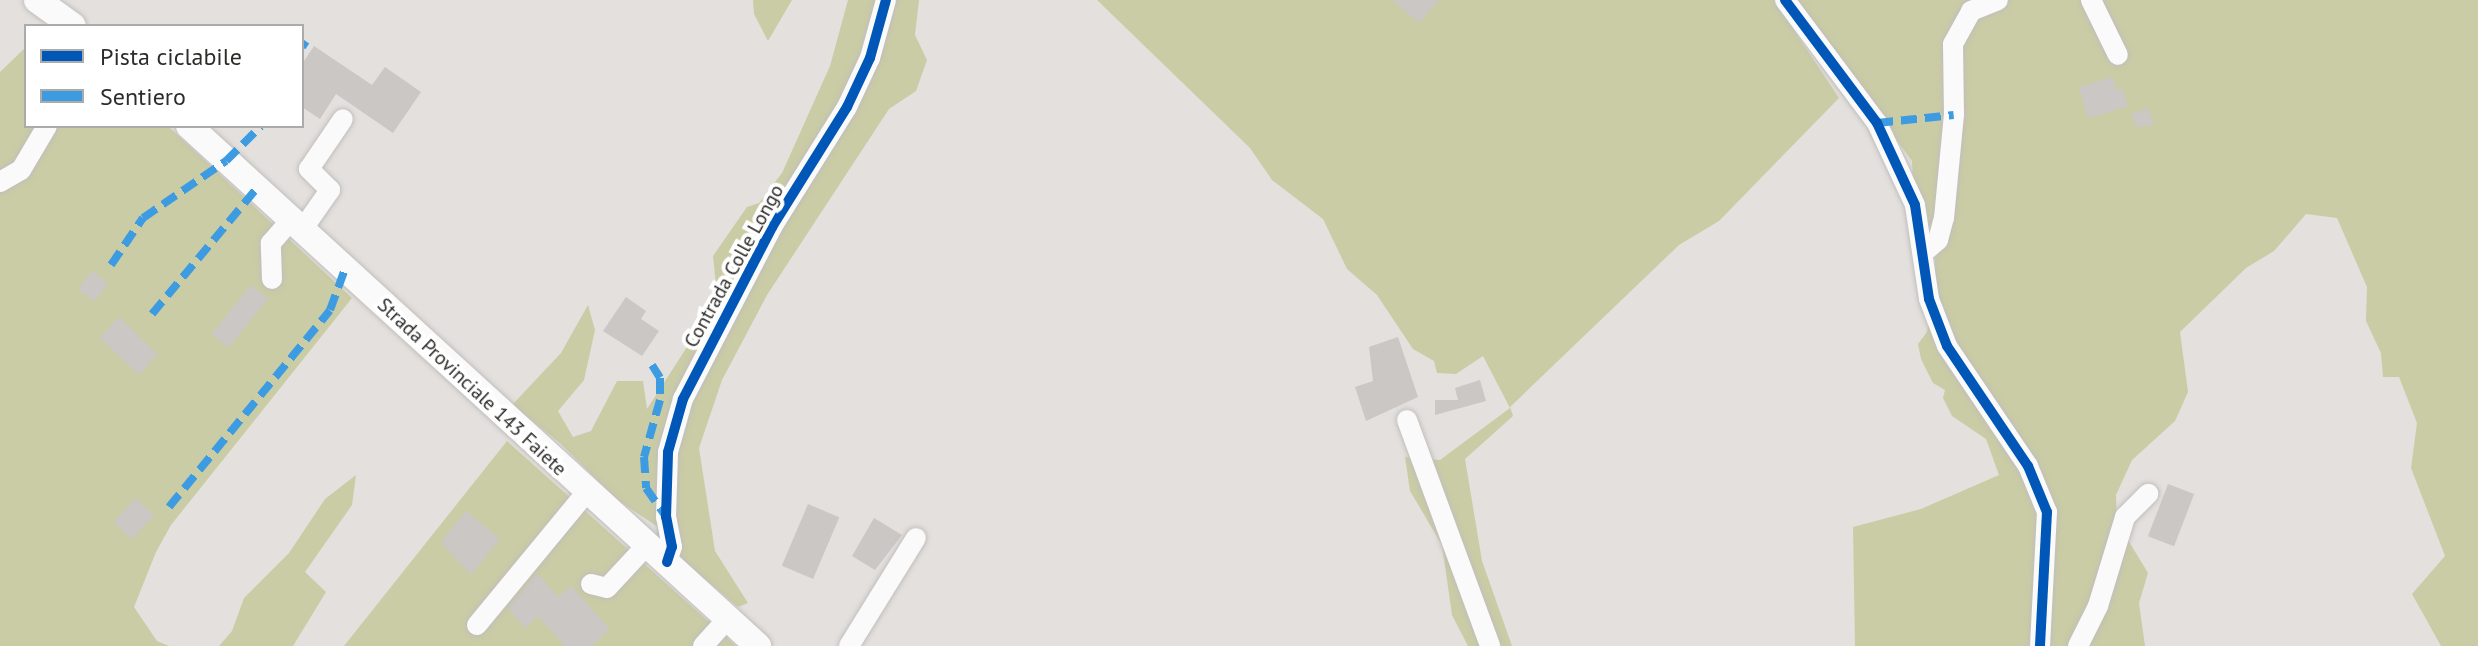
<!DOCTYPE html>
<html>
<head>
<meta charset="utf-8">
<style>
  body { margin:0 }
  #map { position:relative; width:2478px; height:646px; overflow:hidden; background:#e3e0dd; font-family:"PT Sans",sans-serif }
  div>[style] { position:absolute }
  .green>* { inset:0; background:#cacca5 }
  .building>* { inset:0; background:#cac7c5; transform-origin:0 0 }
  .roads { filter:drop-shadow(0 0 2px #c1bebc) drop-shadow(0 0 2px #c1bebc) }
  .minor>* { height:20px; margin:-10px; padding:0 10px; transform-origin:10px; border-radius:10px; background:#fbfafa }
  .major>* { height:26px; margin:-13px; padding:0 13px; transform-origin:13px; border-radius:13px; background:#fbfafa }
  .quiet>* { height:8px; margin-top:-4px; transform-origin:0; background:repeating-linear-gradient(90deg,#3d9ce1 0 16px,transparent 0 24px) }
  .cycleway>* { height:10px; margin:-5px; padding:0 5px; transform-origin:5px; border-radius:5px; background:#0057b8 }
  span { translate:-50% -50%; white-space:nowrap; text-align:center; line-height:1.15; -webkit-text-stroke:8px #fff; paint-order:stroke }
  .street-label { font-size:20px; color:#2d2c2a }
  .legend { position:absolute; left:24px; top:24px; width:280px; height:104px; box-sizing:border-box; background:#fff; border:2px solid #ababaa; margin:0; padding:10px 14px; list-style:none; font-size:24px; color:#2d2c2a }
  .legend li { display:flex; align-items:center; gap:16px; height:40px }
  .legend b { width:40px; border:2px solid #ababaa }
</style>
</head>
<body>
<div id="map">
  <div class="green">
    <i style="clip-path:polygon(753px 0,792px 0,768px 41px,754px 14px)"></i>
    <i style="clip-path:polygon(848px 0,919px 0,915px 35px,927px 60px,916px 91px,889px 109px,767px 295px,722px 380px,699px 448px,715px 551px,748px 603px,738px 607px,656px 538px,658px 527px,616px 499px,560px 443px,512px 405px,561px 353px,588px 305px,595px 330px,584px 380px,558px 411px,573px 437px,591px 431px,617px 381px,643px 381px,647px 409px,707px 316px,716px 285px,713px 256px,747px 207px,759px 203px,782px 173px,830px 66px)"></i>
    <i style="clip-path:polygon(1097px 0,1774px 0,1839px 98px,1719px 221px,1679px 245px,1510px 407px,1513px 416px,1465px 459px,1482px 561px,1512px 646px,1468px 646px,1452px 615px,1442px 545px,1410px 491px,1405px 457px,1440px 460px,1510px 408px,1483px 356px,1456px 374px,1437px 373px,1434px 361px,1413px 349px,1377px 295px,1347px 269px,1323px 219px,1272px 180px,1250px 148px)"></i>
    <i style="clip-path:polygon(1795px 0,2478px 0,2478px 646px,2441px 646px,2412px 594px,2445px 556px,2411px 468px,2417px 423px,2399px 377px,2383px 377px,2381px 353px,2366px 321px,2367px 287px,2337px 218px,2306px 214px,2274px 251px,2246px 268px,2180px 332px,2188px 392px,2175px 421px,2132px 460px,2116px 495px,2117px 522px,2148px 573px,2139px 603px,2145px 646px,1855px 646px,1853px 527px,1921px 509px,1999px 475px,1986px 439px,1952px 416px,1943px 398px,1945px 390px,1933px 383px,1921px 359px,1918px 344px,1927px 332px,1936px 288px,1935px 257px,1943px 242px,1928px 231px,1913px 184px,1912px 161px)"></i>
    <i style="clip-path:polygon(26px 47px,26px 126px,168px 126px,352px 298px,171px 525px,156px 552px,134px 607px,157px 641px,169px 646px,0 646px,0 72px)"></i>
    <i style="clip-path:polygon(507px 441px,736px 646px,344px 646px)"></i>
    <i style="clip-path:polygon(356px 475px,352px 505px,305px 572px,326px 592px,293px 646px,219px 646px,232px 631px,244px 598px,289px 553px,325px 499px)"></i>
  </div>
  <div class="building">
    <i style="clip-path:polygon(1392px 0,1439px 0,1419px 23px)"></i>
    <i style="clip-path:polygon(314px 46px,372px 85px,385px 67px,421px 92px,393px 133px,336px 94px,320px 119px,302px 107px,302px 64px)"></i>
    <i style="clip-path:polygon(2112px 77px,2116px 90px,2122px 88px,2128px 106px,2088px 118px,2079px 87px)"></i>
    <i style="clip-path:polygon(2148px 108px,2154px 125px,2136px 127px,2131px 114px)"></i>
    <i style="left:92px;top:271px;width:20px;height:23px;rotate:37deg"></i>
    <i style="left:251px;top:285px;width:22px;height:63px;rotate:39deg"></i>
    <i style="clip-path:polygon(626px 297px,646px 311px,641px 319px,659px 331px,642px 356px,603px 331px)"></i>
    <i style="left:119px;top:317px;width:54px;height:28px;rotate:44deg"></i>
    <i style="clip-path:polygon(1398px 337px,1418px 397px,1366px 421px,1355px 387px,1373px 381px,1369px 347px)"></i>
    <i style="clip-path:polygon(1480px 380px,1486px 401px,1435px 415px,1435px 400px,1458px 400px,1455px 388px)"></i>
    <i style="left:2168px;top:484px;width:28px;height:56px;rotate:21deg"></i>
    <i style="left:136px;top:498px;width:25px;height:33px;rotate:43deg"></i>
    <i style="left:808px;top:504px;width:34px;height:67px;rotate:23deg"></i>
    <i style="clip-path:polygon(466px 511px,500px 539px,471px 575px,441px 542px)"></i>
    <i style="clip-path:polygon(874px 518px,902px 535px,875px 570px,852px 556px)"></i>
    <i style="clip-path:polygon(537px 573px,558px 597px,571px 586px,610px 629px,591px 646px,565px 646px,538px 616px,525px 628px,508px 608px)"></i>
  </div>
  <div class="roads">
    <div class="minor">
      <i style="left:1785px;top:0;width:154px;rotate:53.2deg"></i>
      <i style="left:1877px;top:123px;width:90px;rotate:65.1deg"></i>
      <i style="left:1915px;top:205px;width:95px;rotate:81.5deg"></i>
      <i style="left:1929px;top:299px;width:50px;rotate:69deg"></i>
      <i style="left:1947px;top:346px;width:145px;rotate:56deg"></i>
      <i style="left:2028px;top:466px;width:50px;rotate:67.6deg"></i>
      <i style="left:2047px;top:512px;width:134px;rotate:93deg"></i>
      <i style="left:2091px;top:0;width:61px;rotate:63.9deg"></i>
      <i style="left:0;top:182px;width:24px;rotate:-30deg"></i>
      <i style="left:21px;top:170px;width:51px;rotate:-59.4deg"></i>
      <i style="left:302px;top:230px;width:49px;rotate:-55deg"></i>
      <i style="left:330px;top:190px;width:30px;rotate:-135deg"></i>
      <i style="left:309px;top:169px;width:60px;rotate:-55.8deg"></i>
      <i style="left:1923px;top:253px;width:20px;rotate:-41deg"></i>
      <i style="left:1938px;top:240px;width:23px;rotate:-75deg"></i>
      <i style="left:1944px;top:218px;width:103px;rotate:-84.5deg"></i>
      <i style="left:1954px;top:115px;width:71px;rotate:-90.8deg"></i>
      <i style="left:1953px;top:44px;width:38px;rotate:-61deg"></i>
      <i style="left:1971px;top:11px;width:29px;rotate:-22deg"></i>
      <i style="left:272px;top:279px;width:36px;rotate:-92deg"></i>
      <i style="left:271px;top:243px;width:30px;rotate:-49deg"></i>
      <i style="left:1407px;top:420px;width:241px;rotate:69.8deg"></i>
      <i style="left:667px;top:562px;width:16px;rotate:-72deg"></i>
      <i style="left:672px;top:547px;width:31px;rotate:-101deg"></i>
      <i style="left:666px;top:517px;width:65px;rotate:-88.2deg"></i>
      <i style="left:668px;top:452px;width:55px;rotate:-74.2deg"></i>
      <i style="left:683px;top:399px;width:194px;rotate:-62.6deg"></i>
      <i style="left:772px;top:227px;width:142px;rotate:-58deg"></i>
      <i style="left:847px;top:107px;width:54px;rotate:-64.9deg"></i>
      <i style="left:870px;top:58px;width:60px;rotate:-74.6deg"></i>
      <i style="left:591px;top:584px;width:16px;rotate:14deg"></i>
      <i style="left:607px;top:588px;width:59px;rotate:-47.1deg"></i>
      <i style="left:477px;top:625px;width:171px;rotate:-50.5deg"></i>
      <i style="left:703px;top:646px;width:38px;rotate:-48deg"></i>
      <i style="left:849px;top:646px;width:127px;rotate:-58.2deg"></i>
      <i style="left:2078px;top:646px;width:45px;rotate:-63.4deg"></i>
      <i style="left:2098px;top:606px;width:93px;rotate:-73.1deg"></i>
      <i style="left:2125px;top:517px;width:33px;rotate:-45deg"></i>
    </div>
    <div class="major">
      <i style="left:37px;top:0;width:44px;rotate:35.8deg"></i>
      <i style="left:189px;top:126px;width:771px;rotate:42.42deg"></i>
    </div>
  </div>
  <div class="quiet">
    <i style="left:302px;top:47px;width:7px;rotate:-56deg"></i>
    <i style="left:1877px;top:123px;width:77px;rotate:-5.9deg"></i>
    <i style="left:111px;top:265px;width:57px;rotate:-55.8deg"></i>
    <i style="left:143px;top:218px;width:101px;rotate:-34.5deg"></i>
    <i style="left:226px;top:161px;width:49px;rotate:-45deg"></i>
    <i style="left:152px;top:314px;width:164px;rotate:-50.2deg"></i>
    <i style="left:652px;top:365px;width:15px;rotate:58deg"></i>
    <i style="left:660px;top:378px;width:22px;rotate:90deg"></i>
    <i style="left:660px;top:400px;width:59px;rotate:105.7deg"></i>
    <i style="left:644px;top:457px;width:31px;rotate:86deg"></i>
    <i style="left:646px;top:488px;width:35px;rotate:55deg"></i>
    <i style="left:169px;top:507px;width:254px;rotate:-50.7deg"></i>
    <i style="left:330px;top:310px;width:44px;rotate:-69.9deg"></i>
  </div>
  <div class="cycleway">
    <i style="left:1785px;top:0;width:154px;rotate:53.2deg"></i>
    <i style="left:1877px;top:123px;width:90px;rotate:65.1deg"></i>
    <i style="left:1915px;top:205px;width:95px;rotate:81.5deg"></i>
    <i style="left:1929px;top:299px;width:50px;rotate:69deg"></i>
    <i style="left:1947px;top:346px;width:145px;rotate:56deg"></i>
    <i style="left:2028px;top:466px;width:50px;rotate:67.6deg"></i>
    <i style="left:2047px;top:512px;width:134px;rotate:93deg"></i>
    <i style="left:667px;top:562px;width:16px;rotate:-72deg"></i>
    <i style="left:672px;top:547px;width:31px;rotate:-101deg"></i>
    <i style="left:666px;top:517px;width:65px;rotate:-88.2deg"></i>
    <i style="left:668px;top:452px;width:55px;rotate:-74.2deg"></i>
    <i style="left:683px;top:399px;width:194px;rotate:-62.6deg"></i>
    <i style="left:772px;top:227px;width:142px;rotate:-58deg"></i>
    <i style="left:847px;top:107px;width:54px;rotate:-64.9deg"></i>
    <i style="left:870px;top:58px;width:60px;rotate:-74.6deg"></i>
  </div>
  <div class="street-label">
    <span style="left:734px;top:266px;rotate:-61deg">Contrada Colle Longo</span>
    <span style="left:472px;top:387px;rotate:43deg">Strada Provinciale 143 Faiete</span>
  </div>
  <ul class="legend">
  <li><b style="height:10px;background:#0057b8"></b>Pista ciclabile</li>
  <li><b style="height:10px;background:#3d9ce1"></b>Sentiero</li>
  </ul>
</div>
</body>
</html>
